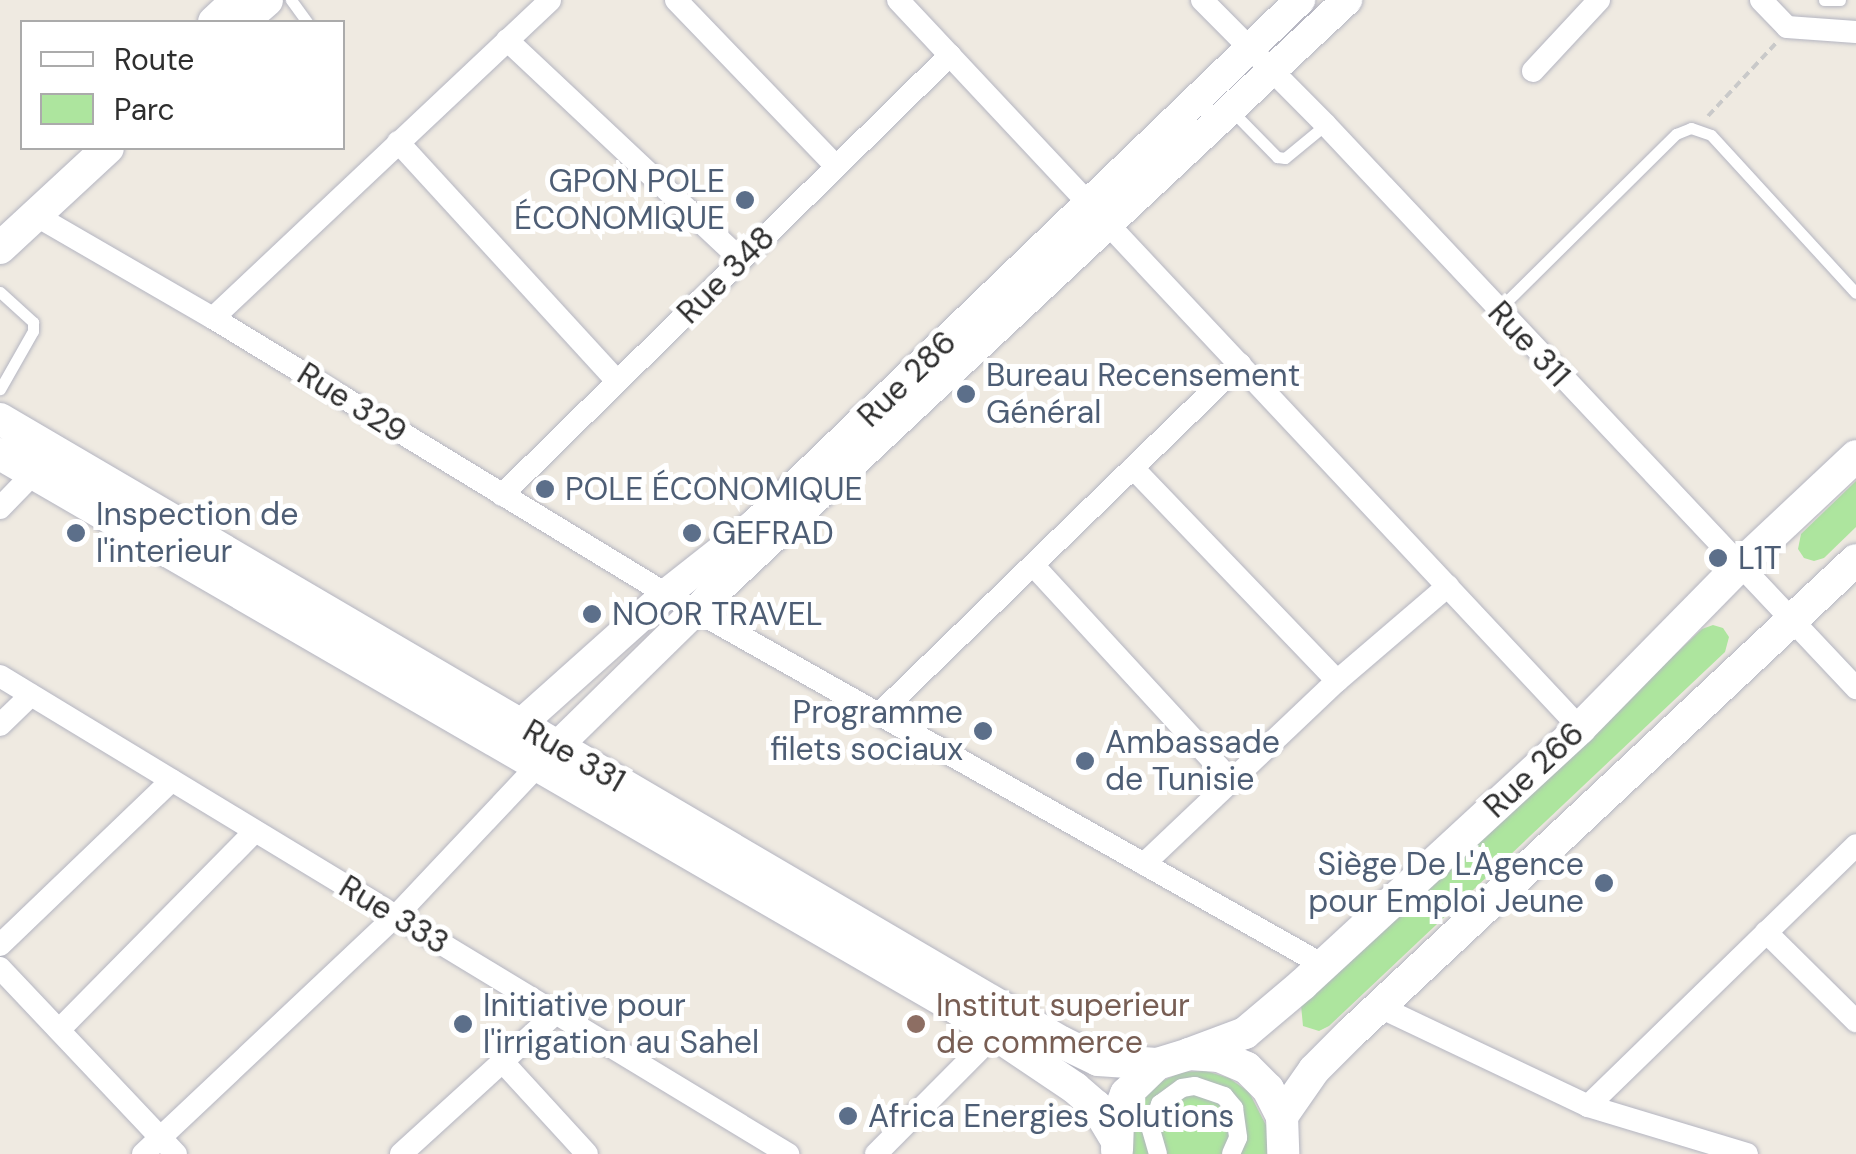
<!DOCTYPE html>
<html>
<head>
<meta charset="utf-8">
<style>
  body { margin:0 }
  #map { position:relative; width:1856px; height:1154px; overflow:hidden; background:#efeae1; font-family:"DM Sans",sans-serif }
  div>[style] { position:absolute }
  .green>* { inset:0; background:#ade59e }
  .path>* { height:4px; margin-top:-2px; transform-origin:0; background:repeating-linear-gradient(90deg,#c9c9c9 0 8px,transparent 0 13px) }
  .roads { filter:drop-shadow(0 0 2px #b4b5c1) drop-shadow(0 0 2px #b4b5c1) }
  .service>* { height:11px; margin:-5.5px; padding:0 5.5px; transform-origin:5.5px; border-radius:5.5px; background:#fff }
  .pedestrian>* { height:18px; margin:-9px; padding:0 9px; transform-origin:9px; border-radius:9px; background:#fff }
  .minor>* { height:22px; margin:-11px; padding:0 11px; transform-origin:11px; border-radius:11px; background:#fff }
  .tertiary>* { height:30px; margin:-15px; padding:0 15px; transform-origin:15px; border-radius:15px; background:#fff }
  .secondary>* { height:32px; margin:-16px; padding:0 16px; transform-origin:16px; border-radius:16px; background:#fff }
  .dots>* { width:28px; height:28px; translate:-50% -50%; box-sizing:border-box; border:5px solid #fff; border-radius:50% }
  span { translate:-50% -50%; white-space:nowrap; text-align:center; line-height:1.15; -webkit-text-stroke:10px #fff; paint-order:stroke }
  .service-label { font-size:32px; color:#4e5e75 }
  .right { translate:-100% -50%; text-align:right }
  .left { translate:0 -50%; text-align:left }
  .street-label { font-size:32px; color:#2e2e2e }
  .education-label { font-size:32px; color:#785e54 }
  .legend { position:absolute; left:20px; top:20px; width:325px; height:130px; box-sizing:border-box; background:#fff; border:2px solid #ababab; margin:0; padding:12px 18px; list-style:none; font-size:30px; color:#2e2e2e }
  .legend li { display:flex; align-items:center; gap:20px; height:50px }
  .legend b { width:50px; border:2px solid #ababab }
</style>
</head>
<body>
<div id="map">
  <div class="green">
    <i style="clip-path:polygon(1856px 481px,1856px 527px,1824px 558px,1814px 561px,1804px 558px,1798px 549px,1801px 534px)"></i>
    <i style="clip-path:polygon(1713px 625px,1723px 628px,1729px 637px,1725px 652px,1329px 1026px,1319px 1031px,1303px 1026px,1301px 1005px,1702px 629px)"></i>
    <i style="clip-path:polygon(1206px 1071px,1229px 1078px,1249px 1092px,1269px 1131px,1268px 1154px,1130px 1154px,1131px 1120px,1142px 1099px,1160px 1082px,1182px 1072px)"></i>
  </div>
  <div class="path">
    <i style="left:1708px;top:116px;width:100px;rotate:-47deg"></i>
  </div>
  <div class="roads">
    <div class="service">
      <i style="left:291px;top:0;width:27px;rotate:54deg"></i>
      <i style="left:1824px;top:0;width:16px"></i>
      <i style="left:1231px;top:110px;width:66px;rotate:45.6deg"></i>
      <i style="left:1277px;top:157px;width:8px;rotate:7deg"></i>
      <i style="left:1285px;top:158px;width:52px;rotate:-39.5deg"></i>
      <i style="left:0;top:292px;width:45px;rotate:42.3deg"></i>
      <i style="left:33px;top:322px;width:9px;rotate:90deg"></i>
      <i style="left:33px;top:331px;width:67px;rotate:119.6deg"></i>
      <i style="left:1499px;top:309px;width:249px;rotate:-44.7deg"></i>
      <i style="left:1676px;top:134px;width:16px;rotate:-22deg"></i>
      <i style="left:1691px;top:128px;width:21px;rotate:19deg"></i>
      <i style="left:1711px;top:135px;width:214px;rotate:47.5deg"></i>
    </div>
    <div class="pedestrian">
      <i style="left:1158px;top:1154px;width:26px;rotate:-106deg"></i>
      <i style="left:1151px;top:1129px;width:27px;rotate:-70deg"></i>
      <i style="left:1160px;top:1104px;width:27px;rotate:-36deg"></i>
      <i style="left:1182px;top:1088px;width:13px;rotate:-9deg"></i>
      <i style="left:1195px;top:1086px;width:31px;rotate:19deg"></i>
      <i style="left:1224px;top:1096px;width:16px;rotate:50deg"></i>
      <i style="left:1234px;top:1108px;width:30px;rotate:82deg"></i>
      <i style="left:1238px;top:1138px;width:17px;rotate:114deg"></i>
    </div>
    <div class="minor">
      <i style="left:676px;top:0;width:231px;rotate:46.1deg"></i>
      <i style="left:898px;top:0;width:998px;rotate:46.87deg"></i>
      <i style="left:1202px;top:0;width:175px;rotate:45.2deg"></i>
      <i style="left:1325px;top:124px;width:775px;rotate:46.73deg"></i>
      <i style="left:1761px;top:0;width:37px;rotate:46deg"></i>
      <i style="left:1787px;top:27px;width:69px;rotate:4.1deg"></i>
      <i style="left:507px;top:40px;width:321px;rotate:43.2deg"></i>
      <i style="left:1533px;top:71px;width:97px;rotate:-47.1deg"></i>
      <i style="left:398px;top:142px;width:324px;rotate:47.5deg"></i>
      <i style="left:35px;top:215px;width:206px;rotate:30.1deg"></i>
      <i style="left:213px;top:318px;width:530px;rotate:31.35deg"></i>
      <i style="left:666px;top:594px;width:755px;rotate:29.45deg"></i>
      <i style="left:213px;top:318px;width:463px;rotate:-43.3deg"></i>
      <i style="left:1133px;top:468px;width:295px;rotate:46.2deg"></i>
      <i style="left:502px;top:495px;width:628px;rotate:-44.48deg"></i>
      <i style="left:0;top:508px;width:47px;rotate:-45.9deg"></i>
      <i style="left:1033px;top:565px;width:291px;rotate:47.4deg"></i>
      <i style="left:0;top:676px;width:922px;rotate:31.24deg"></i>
      <i style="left:879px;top:714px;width:503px;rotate:-44.11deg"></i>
      <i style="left:0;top:725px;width:43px;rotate:-44.1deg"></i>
      <i style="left:1144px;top:864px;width:266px;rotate:-43.5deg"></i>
      <i style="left:1337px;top:681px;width:146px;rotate:-40.6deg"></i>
      <i style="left:1766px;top:932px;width:127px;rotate:44.7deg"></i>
      <i style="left:0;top:945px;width:238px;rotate:-43.8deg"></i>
      <i style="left:0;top:968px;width:256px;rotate:46.6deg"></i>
      <i style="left:1382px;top:1008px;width:228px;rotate:25.4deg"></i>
      <i style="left:1588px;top:1106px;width:166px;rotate:16.8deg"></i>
      <i style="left:59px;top:1030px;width:279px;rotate:-45.4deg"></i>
      <i style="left:501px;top:1060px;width:127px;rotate:47.5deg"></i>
      <i style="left:1588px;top:1106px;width:374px;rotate:-44.2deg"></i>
      <i style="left:143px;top:1154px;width:347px;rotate:-43.3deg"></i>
      <i style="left:396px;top:916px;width:209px;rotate:-46.7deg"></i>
      <i style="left:401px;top:1154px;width:210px;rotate:-42.3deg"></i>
      <i style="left:876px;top:1154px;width:170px;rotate:-45.2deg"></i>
    </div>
    <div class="tertiary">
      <i style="left:504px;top:739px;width:217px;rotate:-41.8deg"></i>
      <i style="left:666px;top:594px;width:115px;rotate:-38.3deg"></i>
      <i style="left:756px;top:523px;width:755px;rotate:-43.87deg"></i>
      <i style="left:541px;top:762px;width:216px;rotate:-44.4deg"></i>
      <i style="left:695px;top:611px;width:894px;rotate:-43.14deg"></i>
    </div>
    <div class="secondary">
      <i style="left:214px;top:22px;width:33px;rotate:-43deg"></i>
      <i style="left:242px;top:22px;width:33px;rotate:-41deg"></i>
      <i style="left:0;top:248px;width:147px;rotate:-42.8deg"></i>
      <i style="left:0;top:419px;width:1230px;rotate:30.42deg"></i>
      <i style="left:1061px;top:1042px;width:41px;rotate:25.9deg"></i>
      <i style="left:1098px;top:1060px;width:59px;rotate:3.9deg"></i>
      <i style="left:0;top:454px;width:1105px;rotate:30.09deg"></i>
      <i style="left:956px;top:1008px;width:143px;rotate:33.9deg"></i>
      <i style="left:1075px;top:1088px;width:28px;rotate:41deg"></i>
      <i style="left:1096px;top:1106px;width:37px;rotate:59deg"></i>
      <i style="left:1189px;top:1054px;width:60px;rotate:-20.6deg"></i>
      <i style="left:1245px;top:1033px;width:76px;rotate:-40.2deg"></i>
      <i style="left:1303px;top:984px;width:377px;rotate:-42.7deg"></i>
      <i style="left:1580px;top:728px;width:226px;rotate:-45.5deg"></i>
      <i style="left:1738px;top:567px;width:162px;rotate:-43.2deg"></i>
      <i style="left:1282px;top:1116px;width:56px;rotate:-55.2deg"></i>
      <i style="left:1314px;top:1070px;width:51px;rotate:-45deg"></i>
      <i style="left:1350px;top:1034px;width:693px;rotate:-43.13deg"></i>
      <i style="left:1117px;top:1150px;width:36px;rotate:-88deg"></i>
      <i style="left:1118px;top:1114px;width:22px;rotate:-68deg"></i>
      <i style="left:1126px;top:1094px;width:43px;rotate:-44.1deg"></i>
      <i style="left:1157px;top:1064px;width:34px;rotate:-17deg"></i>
      <i style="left:1189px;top:1054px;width:30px;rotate:4deg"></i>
      <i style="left:1219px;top:1056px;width:30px;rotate:23deg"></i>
      <i style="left:1247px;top:1068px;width:30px;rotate:45deg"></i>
      <i style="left:1268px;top:1089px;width:30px;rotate:63deg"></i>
      <i style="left:1282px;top:1116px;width:38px;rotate:88deg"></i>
    </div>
  </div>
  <div class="dots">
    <i style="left:745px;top:200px;background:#5c6f8a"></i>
    <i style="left:966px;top:394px;background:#5c6f8a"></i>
    <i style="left:545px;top:489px;background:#5c6f8a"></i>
    <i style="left:76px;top:533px;background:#5c6f8a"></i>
    <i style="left:692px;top:533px;background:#5c6f8a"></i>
    <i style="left:1718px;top:558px;background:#5c6f8a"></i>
    <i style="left:592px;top:614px;background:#5c6f8a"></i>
    <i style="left:983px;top:731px;background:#5c6f8a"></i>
    <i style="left:1085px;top:761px;background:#5c6f8a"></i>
    <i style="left:1604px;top:883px;background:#5c6f8a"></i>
    <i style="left:463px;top:1024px;background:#5c6f8a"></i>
    <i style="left:916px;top:1024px;background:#8d6e63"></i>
    <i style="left:848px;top:1116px;background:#5c6f8a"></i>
  </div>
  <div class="service-label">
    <span class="right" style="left:725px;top:200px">GPON POLE<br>ÉCONOMIQUE</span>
    <span class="left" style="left:986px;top:394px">Bureau Recensement<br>Général</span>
    <span class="left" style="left:565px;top:489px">POLE ÉCONOMIQUE</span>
    <span class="left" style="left:96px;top:533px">Inspection de<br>l'interieur</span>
    <span class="left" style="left:712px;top:533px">GEFRAD</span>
    <span class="left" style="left:1738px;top:558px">L1T</span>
    <span class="left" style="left:612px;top:614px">NOOR TRAVEL</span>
    <span class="right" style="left:963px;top:731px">Programme<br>filets sociaux</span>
    <span class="left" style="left:1105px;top:761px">Ambassade<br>de Tunisie</span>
    <span class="right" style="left:1584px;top:883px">Siège De L'Agence<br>pour Emploi Jeune</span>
    <span class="left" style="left:483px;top:1024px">Initiative pour<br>l'irrigation au Sahel</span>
    <span class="left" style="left:868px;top:1116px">Africa Energies Solutions</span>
  </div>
  <div class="street-label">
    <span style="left:726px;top:275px;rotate:-45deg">Rue 348</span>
    <span style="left:1529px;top:344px;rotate:47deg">Rue 311</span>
    <span style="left:907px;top:379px;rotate:-44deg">Rue 286</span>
    <span style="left:352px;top:403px;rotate:32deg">Rue 329</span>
    <span style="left:574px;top:756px;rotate:30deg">Rue 331</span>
    <span style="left:1534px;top:770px;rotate:-43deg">Rue 266</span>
    <span style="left:394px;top:915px;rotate:31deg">Rue 333</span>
  </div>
  <div class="education-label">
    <span class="left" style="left:936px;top:1024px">Institut superieur<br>de commerce</span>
  </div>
  <ul class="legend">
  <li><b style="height:12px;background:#fff"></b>Route</li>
  <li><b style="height:28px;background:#ade59e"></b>Parc</li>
  </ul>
</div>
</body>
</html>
